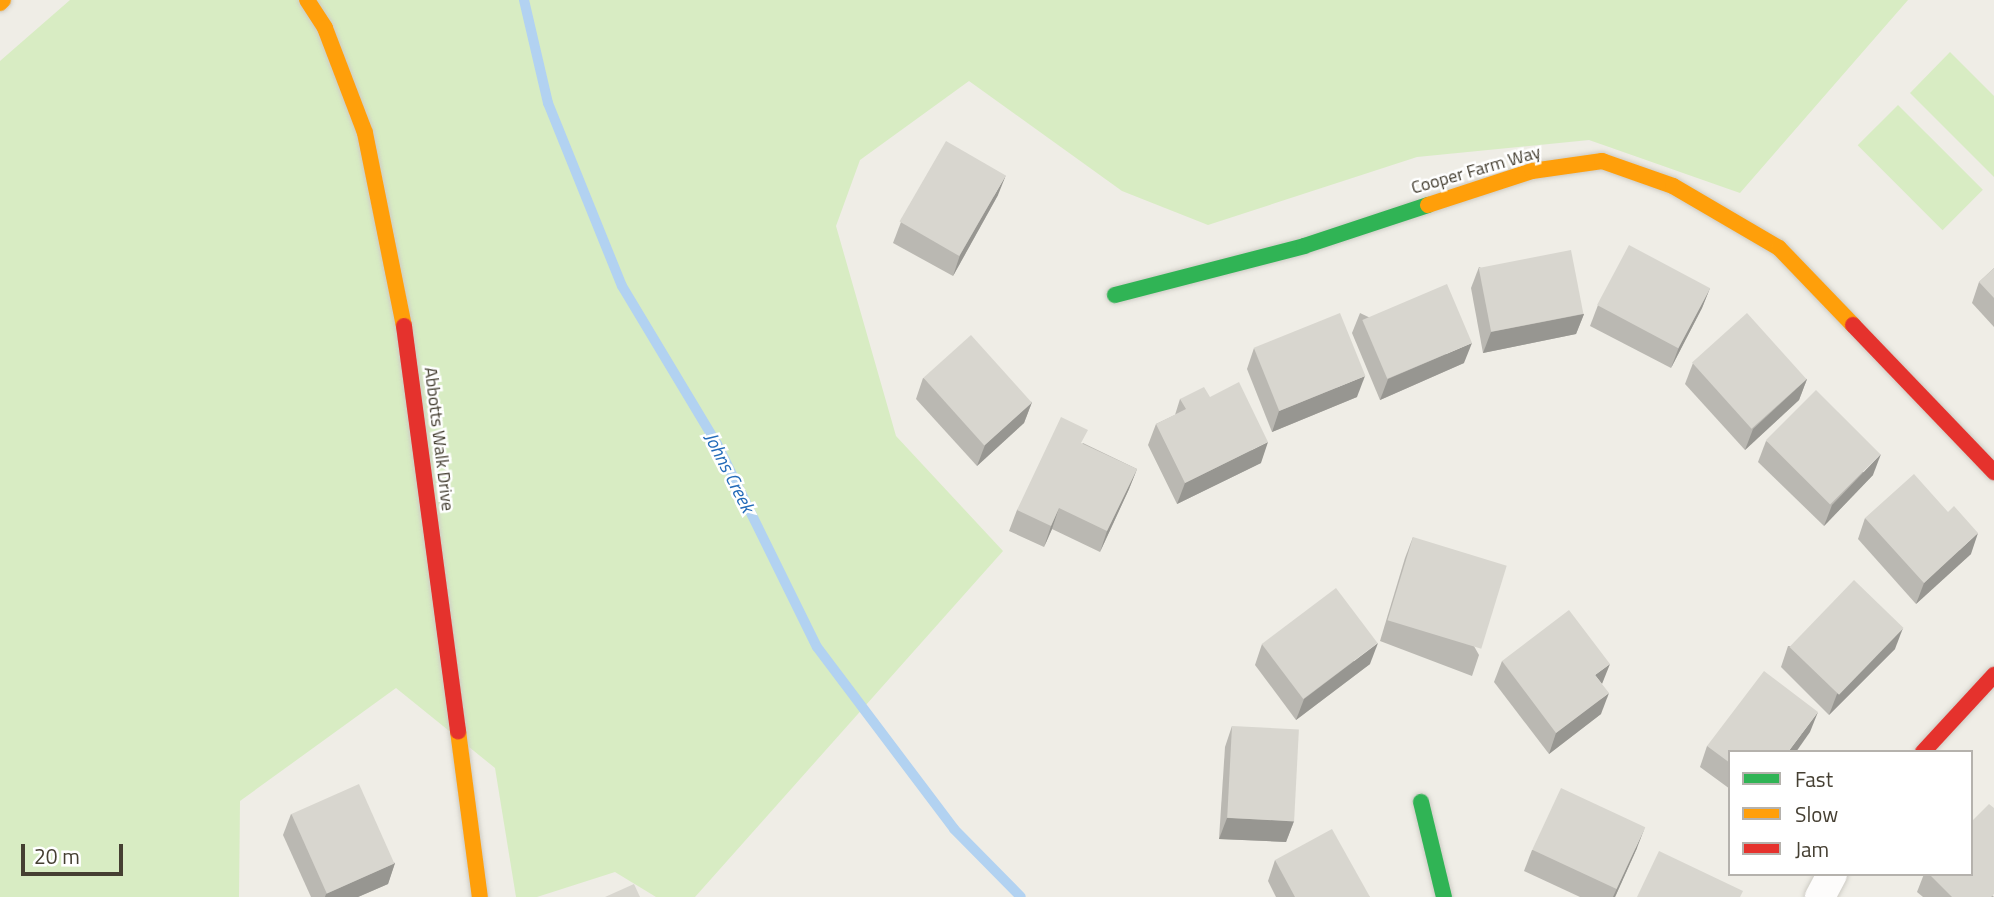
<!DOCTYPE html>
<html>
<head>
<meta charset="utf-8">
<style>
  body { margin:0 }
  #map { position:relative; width:1994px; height:897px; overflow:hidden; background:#efede6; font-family:"Titillium Web",sans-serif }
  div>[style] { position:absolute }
  .green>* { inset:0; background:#d8ecc3; transform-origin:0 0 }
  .stream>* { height:10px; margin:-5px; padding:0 5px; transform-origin:5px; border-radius:5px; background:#b2d2f1 }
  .roads { filter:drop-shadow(0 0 2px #cdcbc4) drop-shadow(0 0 2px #cdcbc4) }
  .street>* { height:30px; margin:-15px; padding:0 15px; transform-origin:15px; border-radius:15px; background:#fdfcfb }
  .fast>* { height:16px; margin:-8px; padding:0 8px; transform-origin:8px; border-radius:8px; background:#30b455 }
  .slow>* { height:16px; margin:-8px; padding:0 8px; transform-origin:8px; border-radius:8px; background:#ff9f0a }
  .jam>* { height:16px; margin:-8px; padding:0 8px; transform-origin:8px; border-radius:8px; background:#e5322d }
  .wall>* { inset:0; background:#bab8b2 }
  .shaded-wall>* { inset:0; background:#979691 }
  .building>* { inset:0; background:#d8d6cf; transform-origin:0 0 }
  span { translate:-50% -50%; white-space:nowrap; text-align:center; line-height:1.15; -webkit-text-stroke:5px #fff; paint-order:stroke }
  .street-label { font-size:18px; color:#453f32 }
  .water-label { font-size:19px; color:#236bb9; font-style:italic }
  .legend { position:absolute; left:1728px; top:750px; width:245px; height:126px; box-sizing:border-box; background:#fff; border:2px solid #b5b2ad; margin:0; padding:9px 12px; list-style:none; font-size:21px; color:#453f32 }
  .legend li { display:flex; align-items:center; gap:14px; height:35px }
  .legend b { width:35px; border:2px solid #b5b2ad }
  .scale { position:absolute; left:21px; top:844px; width:102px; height:32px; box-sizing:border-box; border:4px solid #453f32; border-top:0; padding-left:9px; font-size:21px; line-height:24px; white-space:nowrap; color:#453f32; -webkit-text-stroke:5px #fff; paint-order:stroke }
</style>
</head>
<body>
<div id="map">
  <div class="green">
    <i style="clip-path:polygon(70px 0,1908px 0,1740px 193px,1589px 140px,1417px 157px,1208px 225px,1122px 191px,969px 81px,860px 160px,836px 226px,896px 436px,1003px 551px,695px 897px,656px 897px,615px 872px,537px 897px,516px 897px,495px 768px,396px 688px,240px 801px,239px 897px,0 897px,0 61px)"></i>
    <i style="clip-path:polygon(1950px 52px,1994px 96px,1994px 177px,1910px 93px)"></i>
    <i style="left:1898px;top:105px;width:120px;height:57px;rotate:45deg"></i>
  </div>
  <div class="stream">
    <i style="left:524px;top:0;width:106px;rotate:76.9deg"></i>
    <i style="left:548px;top:103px;width:197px;rotate:68deg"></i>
    <i style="left:622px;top:286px;width:184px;rotate:59deg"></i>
    <i style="left:717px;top:444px;width:226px;rotate:63.8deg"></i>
    <i style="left:817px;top:647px;width:228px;rotate:53deg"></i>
    <i style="left:954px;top:829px;width:95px;rotate:45.4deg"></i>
  </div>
  <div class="roads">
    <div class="street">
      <i style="left:1820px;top:897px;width:26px;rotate:-62deg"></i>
    </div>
    <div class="fast">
      <i style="left:1115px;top:295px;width:195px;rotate:-14.5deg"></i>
      <i style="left:1304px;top:246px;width:131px;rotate:-18.3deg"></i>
      <i style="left:1421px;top:802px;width:98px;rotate:76.4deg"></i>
    </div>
    <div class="slow">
      <i style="left:307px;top:0;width:33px;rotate:57deg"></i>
      <i style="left:325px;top:28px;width:112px;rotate:69.1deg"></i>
      <i style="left:365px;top:133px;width:197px;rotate:78.6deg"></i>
      <i style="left:0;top:3px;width:4px;rotate:-45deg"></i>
      <i style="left:1428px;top:205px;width:109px;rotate:-18.1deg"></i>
      <i style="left:1532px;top:171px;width:71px;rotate:-8.1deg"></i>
      <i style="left:1602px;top:161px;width:75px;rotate:19.4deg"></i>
      <i style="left:1673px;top:186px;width:123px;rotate:30.3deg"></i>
      <i style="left:1779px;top:248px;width:107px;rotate:46.1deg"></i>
      <i style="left:458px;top:731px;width:167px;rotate:82.5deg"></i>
    </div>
    <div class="jam">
      <i style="left:1853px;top:325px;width:204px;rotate:46.2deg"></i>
      <i style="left:404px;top:326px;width:409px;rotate:82.4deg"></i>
      <i style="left:1923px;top:752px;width:105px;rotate:-47.3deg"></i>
    </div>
  </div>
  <div class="wall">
    <i style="clip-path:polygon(998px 195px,953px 276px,893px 243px,901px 222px)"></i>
    <i style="clip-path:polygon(1479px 267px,1584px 314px,1576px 334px,1483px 353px,1471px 288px)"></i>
    <i style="clip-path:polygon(1994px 268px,1994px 327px,1972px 303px,1979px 282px)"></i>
    <i style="clip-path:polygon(1710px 288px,1702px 308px,1671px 368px,1590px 326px,1598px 305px)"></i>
    <i style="clip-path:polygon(1360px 313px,1464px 363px,1380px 400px,1352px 333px)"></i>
    <i style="clip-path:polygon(1254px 348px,1357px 397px,1272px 432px,1247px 369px)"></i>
    <i style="clip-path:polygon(1693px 363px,1807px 379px,1799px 400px,1745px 450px,1685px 384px)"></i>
    <i style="clip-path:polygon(923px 378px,1032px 402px,1024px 423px,977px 466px,916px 399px)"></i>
    <i style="clip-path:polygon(1210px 397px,1261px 463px,1177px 504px,1148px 445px,1156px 424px,1175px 415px,1180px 399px)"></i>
    <i style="clip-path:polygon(1766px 441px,1873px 475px,1824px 526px,1758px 462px)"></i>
    <i style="clip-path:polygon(1083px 443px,1137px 469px,1129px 489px,1100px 552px,1052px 529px,1044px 547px,1009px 531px,1017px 510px)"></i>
    <i style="clip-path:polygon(1865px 518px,1971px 554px,1916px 604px,1858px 539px)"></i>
    <i style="clip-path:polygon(1413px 537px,1479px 655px,1472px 676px,1380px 641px,1405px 558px)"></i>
    <i style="clip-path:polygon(1262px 644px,1370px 664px,1296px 720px,1255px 665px)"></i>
    <i style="clip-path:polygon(1788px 646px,1895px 649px,1829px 715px,1781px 667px)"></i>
    <i style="clip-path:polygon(1502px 661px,1602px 685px,1601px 714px,1549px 754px,1494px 682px)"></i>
    <i style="clip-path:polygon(1232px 726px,1294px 821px,1286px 842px,1219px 839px,1225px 747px)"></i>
    <i style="clip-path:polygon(1810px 732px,1730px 752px,1730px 789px,1700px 767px,1707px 746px)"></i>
    <i style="clip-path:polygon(291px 814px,395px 863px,388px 884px,358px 897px,311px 897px,283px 835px)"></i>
    <i style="clip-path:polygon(1637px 848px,1615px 897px,1580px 897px,1524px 871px,1532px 850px)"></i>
    <i style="clip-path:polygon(1275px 860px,1370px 897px,1276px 897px,1268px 881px)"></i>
    <i style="clip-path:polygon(1924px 874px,1971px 874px,1994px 897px,1923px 897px,1917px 892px)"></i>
  </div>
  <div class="shaded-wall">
    <i style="clip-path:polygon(1006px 175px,998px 195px,953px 276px,960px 255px)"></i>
    <i style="clip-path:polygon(1710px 288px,1702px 308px,1671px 368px,1679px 347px)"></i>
    <i style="clip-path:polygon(1584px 314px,1576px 334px,1483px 353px,1491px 332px)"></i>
    <i style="clip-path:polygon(1472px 343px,1464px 363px,1380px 400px,1388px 379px)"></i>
    <i style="clip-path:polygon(1365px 376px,1357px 397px,1272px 432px,1279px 411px)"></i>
    <i style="clip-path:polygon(1807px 379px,1799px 400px,1745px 450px,1753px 429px)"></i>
    <i style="clip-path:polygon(1032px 402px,1024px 423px,977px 466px,985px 445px)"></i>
    <i style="clip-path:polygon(1268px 442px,1261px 463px,1177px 504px,1185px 483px)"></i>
    <i style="clip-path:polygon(1881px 454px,1873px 475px,1824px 526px,1832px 505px)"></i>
    <i style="clip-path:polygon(1137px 469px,1129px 489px,1100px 552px,1107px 531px)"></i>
    <i style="clip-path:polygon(1059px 508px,1052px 529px,1044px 547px,1051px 526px)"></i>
    <i style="clip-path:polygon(1978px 533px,1971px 554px,1916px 604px,1924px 583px)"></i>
    <i style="clip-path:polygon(1903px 628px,1895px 649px,1829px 715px,1837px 694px)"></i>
    <i style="clip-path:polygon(1378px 643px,1370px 664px,1296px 720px,1304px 699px)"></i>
    <i style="clip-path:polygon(1610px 664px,1602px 684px,1595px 675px)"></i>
    <i style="clip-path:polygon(1609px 693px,1601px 714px,1549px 754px,1556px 733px)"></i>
    <i style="clip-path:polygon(1818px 712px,1810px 732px,1796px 752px,1788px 752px)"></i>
    <i style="clip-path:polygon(1227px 818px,1294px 821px,1286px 842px,1219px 839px)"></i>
    <i style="clip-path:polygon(1645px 827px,1637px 848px,1615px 897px,1613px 897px)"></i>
    <i style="clip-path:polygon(395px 863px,388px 884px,358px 897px,325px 897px,326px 894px)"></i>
  </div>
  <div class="building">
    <i style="left:946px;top:141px;width:69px;height:93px;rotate:30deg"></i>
    <i style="left:1629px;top:245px;width:92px;height:68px;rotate:28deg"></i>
    <i style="left:1571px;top:250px;width:65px;height:94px;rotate:79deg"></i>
    <i style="clip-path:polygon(1994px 268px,1994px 298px,1979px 282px)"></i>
    <i style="left:1447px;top:284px;width:64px;height:92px;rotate:67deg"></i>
    <i style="left:1340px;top:313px;width:68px;height:93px;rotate:68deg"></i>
    <i style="left:1747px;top:313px;width:89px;height:74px;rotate:48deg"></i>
    <i style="left:971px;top:335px;width:91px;height:64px;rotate:48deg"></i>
    <i style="clip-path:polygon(1239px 382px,1268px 442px,1185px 483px,1156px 424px,1186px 409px,1180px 399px,1204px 387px,1210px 397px)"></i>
    <i style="left:1816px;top:390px;width:91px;height:71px;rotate:45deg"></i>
    <i style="clip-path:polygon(1061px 417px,1088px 430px,1081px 443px,1137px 469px,1107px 531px,1059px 508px,1051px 526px,1017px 510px)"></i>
    <i style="clip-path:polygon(1914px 474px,1948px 512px,1954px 506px,1978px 533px,1924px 583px,1865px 518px)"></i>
    <i style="left:1413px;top:537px;width:98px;height:87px;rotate:17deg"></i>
    <i style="left:1854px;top:580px;width:69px;height:93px;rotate:44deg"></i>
    <i style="left:1336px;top:588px;width:69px;height:93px;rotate:53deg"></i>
    <i style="clip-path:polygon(1569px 610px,1610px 664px,1595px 675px,1609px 693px,1556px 733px,1502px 661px)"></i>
    <i style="clip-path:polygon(1764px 671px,1818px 712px,1788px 752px,1730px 752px,1730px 763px,1707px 746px)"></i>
    <i style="left:1232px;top:726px;width:67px;height:92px;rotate:3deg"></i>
    <i style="left:359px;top:784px;width:87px;height:74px;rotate:66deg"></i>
    <i style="left:1561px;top:788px;width:93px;height:68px;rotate:25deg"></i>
    <i style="clip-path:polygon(1989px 804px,1994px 808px,1994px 894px,1991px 897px,1952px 897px,1929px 874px,1971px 874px,1971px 822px)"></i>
    <i style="clip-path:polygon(1332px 829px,1370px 897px,1295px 897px,1275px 860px)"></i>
    <i style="clip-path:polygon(1659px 851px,1743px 891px,1740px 897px,1637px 897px)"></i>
    <i style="clip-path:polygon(634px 884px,640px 897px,605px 897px)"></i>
  </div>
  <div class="street-label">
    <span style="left:1476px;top:170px;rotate:-16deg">Cooper Farm Way</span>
    <span style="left:439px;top:439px;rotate:83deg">Abbotts Walk Drive</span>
  </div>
  <div class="water-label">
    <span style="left:730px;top:472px;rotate:63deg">Johns Creek</span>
  </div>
  <ul class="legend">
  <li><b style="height:9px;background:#30b455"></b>Fast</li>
  <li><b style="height:9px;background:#ff9f0a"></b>Slow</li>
  <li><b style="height:9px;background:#e5322d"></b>Jam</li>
  </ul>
  <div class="scale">20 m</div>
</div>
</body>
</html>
